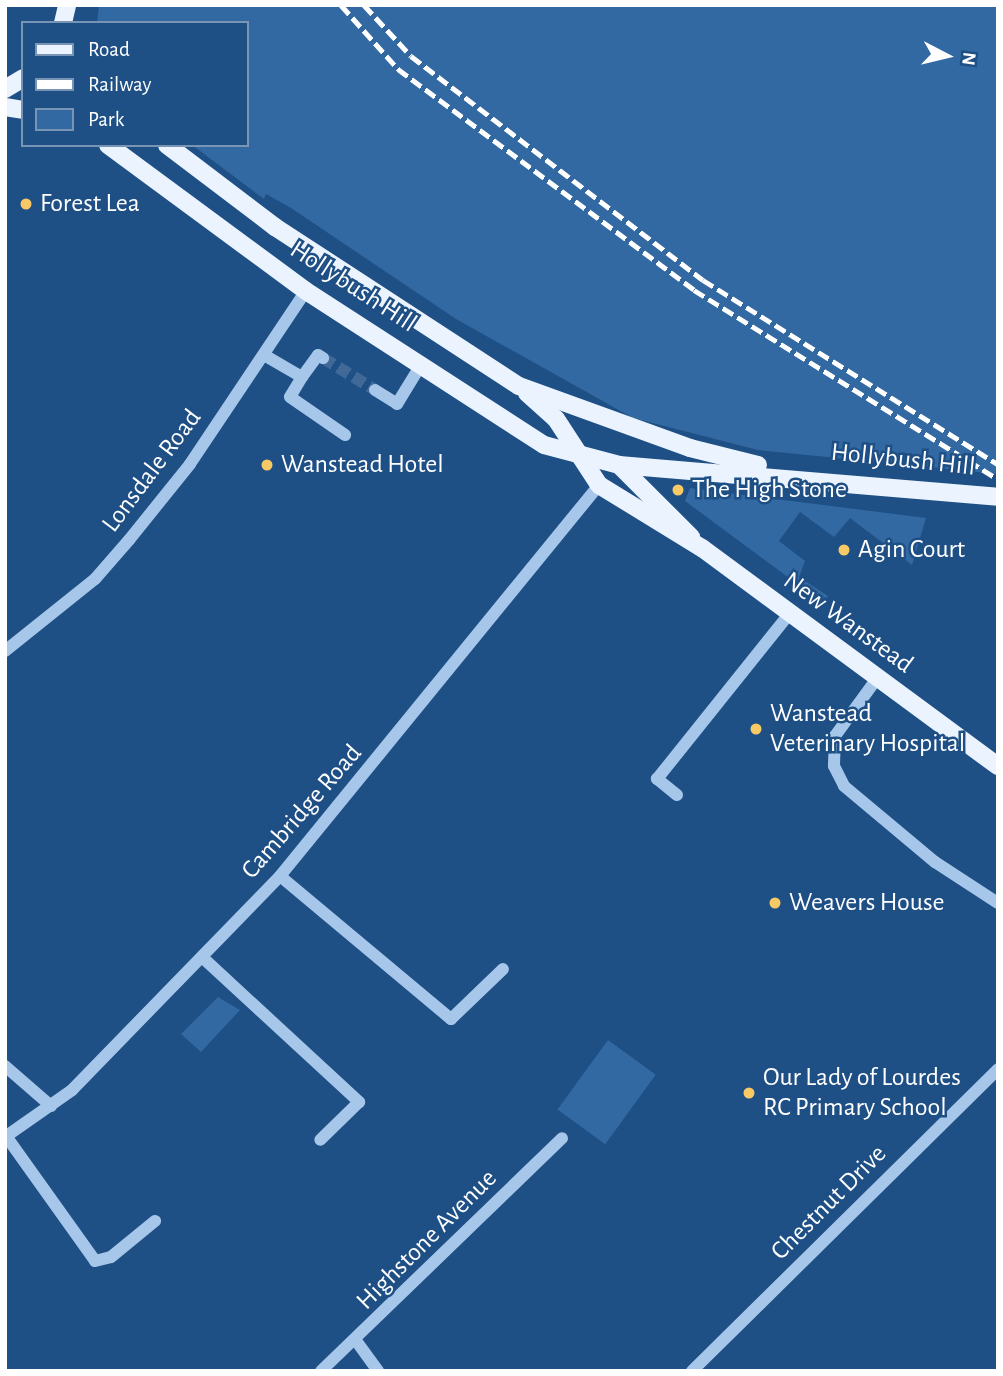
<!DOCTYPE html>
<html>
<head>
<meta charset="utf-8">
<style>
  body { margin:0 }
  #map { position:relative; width:1003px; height:1376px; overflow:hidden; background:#1e4f85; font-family:"Alegreya Sans",sans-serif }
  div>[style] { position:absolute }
  .green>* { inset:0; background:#3269a2; transform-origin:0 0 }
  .minor-tunnel>* { height:12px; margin-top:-6px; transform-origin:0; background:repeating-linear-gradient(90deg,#406997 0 12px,transparent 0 18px) }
  .minor>* { height:12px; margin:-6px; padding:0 6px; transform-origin:6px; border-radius:6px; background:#a7c7ea }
  .major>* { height:18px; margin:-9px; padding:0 9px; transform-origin:9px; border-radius:9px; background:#eaf3fe }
  .rail>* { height:5px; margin-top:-2.5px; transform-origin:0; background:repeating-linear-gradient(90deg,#fff 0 12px,transparent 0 17px) }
  .dots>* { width:19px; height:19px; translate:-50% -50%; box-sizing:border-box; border:4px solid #1e4f85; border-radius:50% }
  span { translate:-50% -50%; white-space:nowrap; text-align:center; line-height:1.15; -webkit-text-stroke:5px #1e4f85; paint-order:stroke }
  .poi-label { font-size:26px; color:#fff }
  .left { translate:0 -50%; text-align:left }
  .street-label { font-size:26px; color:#fff }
  .frame { position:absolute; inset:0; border:7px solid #fff; pointer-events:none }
  .legend { position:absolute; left:21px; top:21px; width:228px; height:126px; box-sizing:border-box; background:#1e4f85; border:2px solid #7895b6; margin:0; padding:9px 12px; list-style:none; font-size:21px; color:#fff }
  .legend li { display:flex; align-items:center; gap:14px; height:35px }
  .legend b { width:35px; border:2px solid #7895b6 }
  .north { position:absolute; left:912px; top:21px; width:70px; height:70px; -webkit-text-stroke:5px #1e4f85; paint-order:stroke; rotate:97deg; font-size:19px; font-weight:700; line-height:28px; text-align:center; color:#fff }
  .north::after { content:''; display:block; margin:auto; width:24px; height:32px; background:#fff; clip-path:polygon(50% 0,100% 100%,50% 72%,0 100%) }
</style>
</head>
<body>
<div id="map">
  <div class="green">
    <i style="clip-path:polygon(99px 5px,998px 5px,998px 474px,758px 450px,633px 418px,456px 319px,291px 208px,266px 194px,264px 199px,192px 145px,247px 145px,247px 23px,97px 23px)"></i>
    <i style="clip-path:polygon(690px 488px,926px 518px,912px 565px,850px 518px,834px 537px,800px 512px,779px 541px,805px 561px,799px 577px,828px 596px,823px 603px,685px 501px)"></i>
    <i style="clip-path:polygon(218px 997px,240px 1010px,201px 1052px,181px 1034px)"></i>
    <i style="left:608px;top:1040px;width:59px;height:86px;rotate:36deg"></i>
  </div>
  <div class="minor-tunnel">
    <i style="left:323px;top:358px;width:61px;rotate:31.6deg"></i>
  </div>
  <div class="minor">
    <i style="left:264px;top:355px;width:44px;rotate:30.1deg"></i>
    <i style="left:302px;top:377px;width:27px;rotate:-54deg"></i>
    <i style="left:318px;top:355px;width:6px;rotate:31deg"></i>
    <i style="left:302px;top:377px;width:23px;rotate:121deg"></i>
    <i style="left:290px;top:397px;width:67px;rotate:34.6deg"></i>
    <i style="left:375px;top:390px;width:26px;rotate:32deg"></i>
    <i style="left:397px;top:404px;width:48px;rotate:-58.6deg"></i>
    <i style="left:5px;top:651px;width:115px;rotate:-38.7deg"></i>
    <i style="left:95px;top:579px;width:52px;rotate:-48.9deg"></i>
    <i style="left:129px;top:540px;width:97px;rotate:-51.2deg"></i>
    <i style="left:190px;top:464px;width:208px;rotate:-56.2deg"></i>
    <i style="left:878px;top:677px;width:73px;rotate:126.1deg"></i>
    <i style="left:835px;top:736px;width:30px;rotate:92deg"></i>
    <i style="left:834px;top:766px;width:22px;rotate:63deg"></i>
    <i style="left:844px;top:786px;width:119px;rotate:39.9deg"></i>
    <i style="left:935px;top:862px;width:75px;rotate:33.1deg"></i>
    <i style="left:677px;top:795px;width:26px;rotate:-141deg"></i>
    <i style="left:657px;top:779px;width:211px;rotate:-51.3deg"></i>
    <i style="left:280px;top:876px;width:223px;rotate:39.9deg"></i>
    <i style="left:451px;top:1019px;width:72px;rotate:-43.9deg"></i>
    <i style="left:202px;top:957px;width:214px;rotate:42.7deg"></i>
    <i style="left:359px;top:1102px;width:54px;rotate:135.7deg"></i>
    <i style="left:5px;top:1066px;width:61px;rotate:41deg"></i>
    <i style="left:6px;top:1136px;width:153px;rotate:54.5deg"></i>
    <i style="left:95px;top:1261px;width:16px;rotate:-14deg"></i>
    <i style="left:111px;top:1257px;width:57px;rotate:-39.3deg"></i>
    <i style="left:5px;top:1137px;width:82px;rotate:-35deg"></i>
    <i style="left:72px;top:1090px;width:298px;rotate:-45.8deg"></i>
    <i style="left:280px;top:876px;width:505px;rotate:-50.79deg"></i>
    <i style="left:357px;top:1342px;width:36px;rotate:54deg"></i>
    <i style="left:321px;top:1371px;width:335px;rotate:-44deg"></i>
    <i style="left:692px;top:1371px;width:430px;rotate:-44.6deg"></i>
  </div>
  <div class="major">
    <i style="left:63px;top:23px;width:18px;rotate:-77deg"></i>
    <i style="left:5px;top:89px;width:21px;rotate:-31deg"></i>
    <i style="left:5px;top:107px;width:18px;rotate:9deg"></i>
    <i style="left:108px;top:145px;width:246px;rotate:36.4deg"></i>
    <i style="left:306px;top:291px;width:283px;rotate:32.9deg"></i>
    <i style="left:544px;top:445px;width:78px;rotate:14.9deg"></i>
    <i style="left:619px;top:465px;width:380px;rotate:4.8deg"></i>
    <i style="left:167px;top:145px;width:136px;rotate:37.2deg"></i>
    <i style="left:275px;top:227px;width:291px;rotate:33.1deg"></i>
    <i style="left:519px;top:386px;width:182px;rotate:19.9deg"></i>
    <i style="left:690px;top:448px;width:70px;rotate:14deg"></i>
    <i style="left:527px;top:393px;width:39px;rotate:42deg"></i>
    <i style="left:556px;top:419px;width:79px;rotate:56.9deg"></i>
    <i style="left:599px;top:485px;width:121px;rotate:31.5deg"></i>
    <i style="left:702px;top:548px;width:368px;rotate:36.4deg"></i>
    <i style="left:619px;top:465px;width:102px;rotate:45deg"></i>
  </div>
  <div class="rail">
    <i style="left:341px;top:5px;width:86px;rotate:48.3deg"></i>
    <i style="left:398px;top:69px;width:369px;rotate:36.7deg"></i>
    <i style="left:694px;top:290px;width:358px;rotate:31.9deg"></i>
    <i style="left:364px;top:5px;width:69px;rotate:47.3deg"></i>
    <i style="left:411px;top:56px;width:368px;rotate:37.5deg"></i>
    <i style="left:703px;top:280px;width:348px;rotate:32deg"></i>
  </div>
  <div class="dots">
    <i style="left:26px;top:204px;background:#f9c966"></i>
    <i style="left:267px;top:465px;background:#f9c966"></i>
    <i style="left:678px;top:490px;background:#f9c966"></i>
    <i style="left:844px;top:550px;background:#f9c966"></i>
    <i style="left:756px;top:729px;background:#f9c966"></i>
    <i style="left:775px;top:903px;background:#f9c966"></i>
    <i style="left:749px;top:1093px;background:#f9c966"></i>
  </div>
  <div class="poi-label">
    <span class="left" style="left:40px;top:204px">Forest Lea</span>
    <span class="left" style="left:281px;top:465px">Wanstead Hotel</span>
    <span class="left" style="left:692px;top:490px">The High Stone</span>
    <span class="left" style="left:858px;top:550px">Agin Court</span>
    <span class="left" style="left:770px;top:729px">Wanstead<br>Veterinary Hospital</span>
    <span class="left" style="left:789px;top:903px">Weavers House</span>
    <span class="left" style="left:763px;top:1093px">Our Lady of Lourdes<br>RC Primary School</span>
  </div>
  <div class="street-label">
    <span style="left:353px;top:287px;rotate:33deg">Hollybush Hill</span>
    <span style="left:903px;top:460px;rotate:6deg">Hollybush Hill</span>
    <span style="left:152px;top:471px;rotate:-53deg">Lonsdale Road</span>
    <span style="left:848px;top:623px;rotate:36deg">New Wanstead</span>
    <span style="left:302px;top:812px;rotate:-49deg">Cambridge Road</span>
    <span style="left:829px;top:1203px;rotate:-45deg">Chestnut Drive</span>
    <span style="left:427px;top:1240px;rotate:-45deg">Highstone Avenue</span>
  </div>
  <div class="frame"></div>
  <ul class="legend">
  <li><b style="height:9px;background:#eaf3fe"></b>Road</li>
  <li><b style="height:9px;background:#fff"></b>Railway</li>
  <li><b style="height:19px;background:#3269a2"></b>Park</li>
  </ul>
  <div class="north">N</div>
</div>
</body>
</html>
